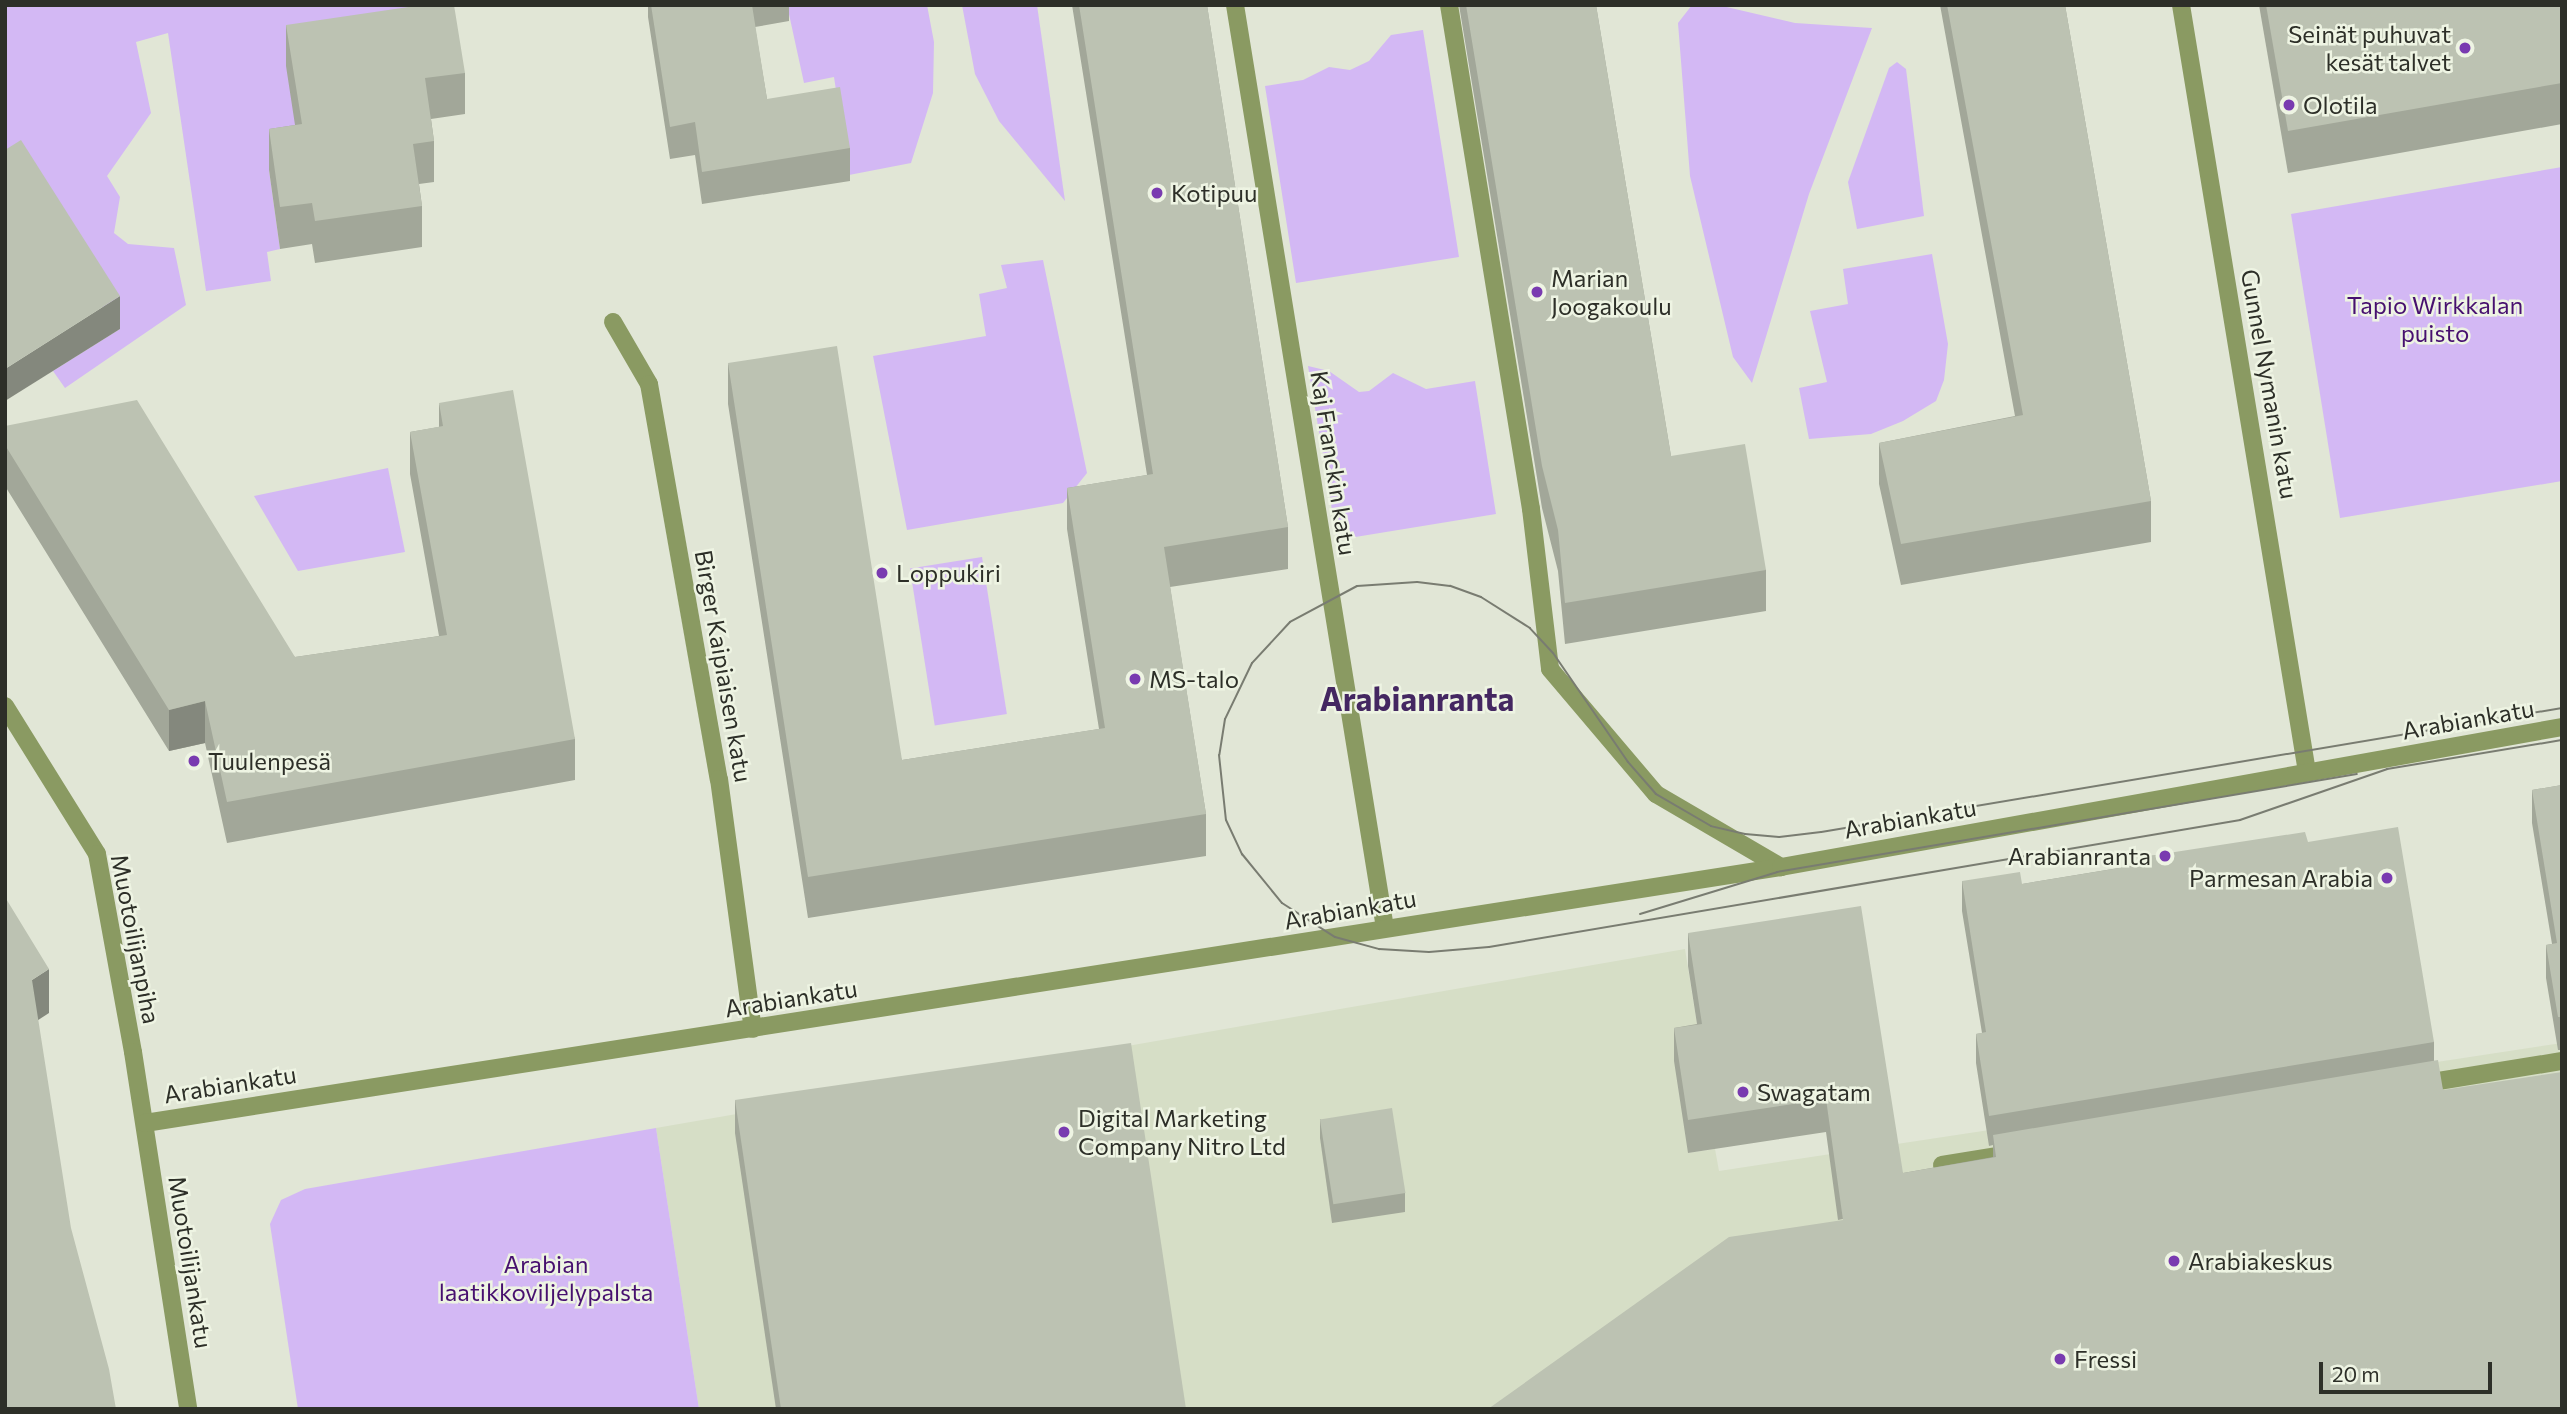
<!DOCTYPE html>
<html>
<head>
<meta charset="utf-8">
<style>
  body { margin:0 }
  #map { position:relative; width:2567px; height:1414px; overflow:hidden; background:#e1e6d6; font-family:Commissioner,sans-serif }
  div>[style] { position:absolute }
  .built>* { inset:0; background:#d6dec6 }
  .green>* { inset:0; background:#d3b8f4; transform-origin:0 0 }
  .service>* { height:18px; margin:-9px; padding:0 9px; transform-origin:9px; border-radius:9px; background:#8a9a62 }
  .minor>* { height:18px; margin:-9px; padding:0 9px; transform-origin:9px; border-radius:9px; background:#8a9a62 }
  .tertiary>* { height:18px; margin:-9px; padding:0 9px; transform-origin:9px; border-radius:9px; background:#8a9a62 }
  .tram>* { height:2px; margin:-1px; padding:0 1px; transform-origin:1px; border-radius:1px; background:#797c71 }
  .wall>* { inset:0; background:#a2a799 }
  .shaded-wall>* { inset:0; background:#84887d }
  .building>* { inset:0; background:#bcc2b2; transform-origin:0 0 }
  .dots>* { width:19px; height:19px; translate:-50% -50%; box-sizing:border-box; border:4px solid #eef4e3; border-radius:50% }
  span { translate:-50% -50%; white-space:nowrap; text-align:center; line-height:1.15; -webkit-text-stroke:5px #eef4e3; paint-order:stroke }
  .poi-label { font-size:24px; color:#2d2f28 }
  .right { translate:-100% -50%; text-align:right }
  .left { translate:0 -50%; text-align:left }
  .park-label { font-size:24px; color:#47106f }
  .street-label { font-size:24px; color:#2d2f28 }
  .district-label { font-size:32px; color:#442761; font-weight:700 }
  .frame { position:absolute; inset:0; border:7px solid #2d2f28; pointer-events:none }
  .scale { position:absolute; left:2319px; top:1362px; width:173px; height:32px; box-sizing:border-box; border:4px solid #2d2f28; border-top:0; padding-left:9px; font-size:21px; line-height:24px; white-space:nowrap; color:#2d2f28; -webkit-text-stroke:5px #eef4e3; paint-order:stroke }
</style>
</head>
<body>
<div id="map">
  <div class="built">
    <i style="clip-path:polygon(1685px 949px,1697px 1024px,1688px 1153px,1715px 1149px,1719px 1171px,2562px 1043px,2562px 1409px,699px 1409px,656px 1128px)"></i>
  </div>
  <div class="green">
    <i style="clip-path:polygon(5px 5px,417px 5px,422px 46px,302px 165px,269px 170px,280px 249px,267px 252px,271px 281px,206px 291px,168px 33px,136px 42px,151px 113px,107px 176px,120px 197px,114px 233px,128px 244px,174px 248px,186px 305px,65px 388px,53px 371px,120px 329px,5px 183px)"></i>
    <i style="clip-path:polygon(787px 5px,927px 5px,934px 42px,933px 93px,911px 163px,849px 175px,834px 77px,804px 83px)"></i>
    <i style="clip-path:polygon(962px 5px,1037px 5px,1065px 201px,999px 121px,975px 74px)"></i>
    <i style="clip-path:polygon(1692px 5px,1718px 5px,1795px 23px,1872px 28px,1809px 194px,1752px 383px,1733px 357px,1690px 176px,1678px 23px)"></i>
    <i style="clip-path:polygon(1423px 30px,1459px 257px,1296px 283px,1265px 86px,1303px 80px,1329px 67px,1350px 70px,1369px 61px,1391px 35px)"></i>
    <i style="clip-path:polygon(1897px 62px,1906px 69px,1924px 216px,1857px 229px,1848px 182px,1889px 68px)"></i>
    <i style="clip-path:polygon(2562px 167px,2562px 481px,2340px 518px,2291px 214px)"></i>
    <i style="clip-path:polygon(1932px 254px,1948px 344px,1944px 380px,1936px 401px,1903px 421px,1871px 434px,1809px 439px,1799px 388px,1827px 382px,1810px 311px,1848px 304px,1843px 269px)"></i>
    <i style="clip-path:polygon(1043px 260px,1087px 473px,1063px 503px,907px 530px,873px 356px,986px 336px,979px 294px,1007px 288px,1001px 265px)"></i>
    <i style="clip-path:polygon(1308px 366px,1329px 371px,1359px 392px,1369px 391px,1393px 373px,1426px 389px,1475px 381px,1496px 514px,1337px 540px)"></i>
    <i style="clip-path:polygon(388px 468px,405px 552px,298px 571px,254px 496px)"></i>
    <i style="left:982px;top:557px;width:159px;height:73px;rotate:81deg"></i>
    <i style="clip-path:polygon(656px 1128px,699px 1409px,298px 1409px,270px 1224px,281px 1200px,305px 1189px)"></i>
  </div>
  <div class="service">
    <i style="left:2420px;top:1084px;width:144px;rotate:-9.2deg"></i>
    <i style="left:1942px;top:1165px;width:75px;rotate:-9.2deg"></i>
  </div>
  <div class="minor">
    <i style="left:1235px;top:5px;width:935px;rotate:80.77deg"></i>
    <i style="left:1449px;top:5px;width:511px;rotate:80.76deg"></i>
    <i style="left:1531px;top:509px;width:161px;rotate:83.2deg"></i>
    <i style="left:1550px;top:669px;width:164px;rotate:49.7deg"></i>
    <i style="left:1656px;top:794px;width:145px;rotate:30.3deg"></i>
    <i style="left:2181px;top:5px;width:777px;rotate:80.67deg"></i>
    <i style="left:613px;top:322px;width:72px;rotate:59.9deg"></i>
    <i style="left:649px;top:384px;width:401px;rotate:80deg"></i>
    <i style="left:719px;top:779px;width:252px;rotate:82.3deg"></i>
    <i style="left:5px;top:706px;width:174px;rotate:58.1deg"></i>
    <i style="left:97px;top:854px;width:201px;rotate:79.7deg"></i>
    <i style="left:133px;top:1052px;width:361px;rotate:81.2deg"></i>
  </div>
  <div class="tertiary">
    <i style="left:145px;top:1123px;width:1656px;rotate:-8.89deg"></i>
    <i style="left:1781px;top:867px;width:793px;rotate:-10.16deg"></i>
  </div>
  <div class="tram">
    <i style="left:2562px;top:708px;width:751px;rotate:170.5deg"></i>
    <i style="left:1821px;top:832px;width:42px;rotate:173.2deg"></i>
    <i style="left:1779px;top:837px;width:34px;rotate:-175deg"></i>
    <i style="left:1745px;top:834px;width:35px;rotate:-167deg"></i>
    <i style="left:1711px;top:826px;width:64px;rotate:-149.8deg"></i>
    <i style="left:1656px;top:794px;width:43px;rotate:-131.2deg"></i>
    <i style="left:1628px;top:762px;width:132px;rotate:-124.5deg"></i>
    <i style="left:1553px;top:653px;width:34px;rotate:-133deg"></i>
    <i style="left:1530px;top:628px;width:58px;rotate:-147.7deg"></i>
    <i style="left:1481px;top:597px;width:33px;rotate:-160deg"></i>
    <i style="left:1450px;top:586px;width:33px;rotate:-173deg"></i>
    <i style="left:1417px;top:582px;width:60px;rotate:176.2deg"></i>
    <i style="left:1357px;top:586px;width:76px;rotate:151.8deg"></i>
    <i style="left:1290px;top:622px;width:56px;rotate:132.8deg"></i>
    <i style="left:1252px;top:663px;width:62px;rotate:115.7deg"></i>
    <i style="left:1225px;top:719px;width:36px;rotate:99deg"></i>
    <i style="left:1219px;top:755px;width:65px;rotate:83.9deg"></i>
    <i style="left:1226px;top:820px;width:38px;rotate:65deg"></i>
    <i style="left:1242px;top:854px;width:63px;rotate:50.8deg"></i>
    <i style="left:1282px;top:903px;width:63px;rotate:32.7deg"></i>
    <i style="left:1335px;top:937px;width:46px;rotate:15.3deg"></i>
    <i style="left:1379px;top:949px;width:50px;rotate:3.4deg"></i>
    <i style="left:1429px;top:952px;width:60px;rotate:-4.8deg"></i>
    <i style="left:1489px;top:947px;width:762px;rotate:-9.6deg"></i>
    <i style="left:2240px;top:820px;width:156px;rotate:-19.1deg"></i>
    <i style="left:2387px;top:769px;width:177px;rotate:-9.4deg"></i>
    <i style="left:1640px;top:914px;width:143px;rotate:-17deg"></i>
    <i style="left:1777px;top:872px;width:588px;rotate:-9.59deg"></i>
  </div>
  <div class="wall">
    <i style="clip-path:polygon(648px 5px,789px 5px,789px 21px,755px 27px,767px 99px,850px 148px,850px 181px,702px 204px,695px 155px,670px 159px,648px 17px)"></i>
    <i style="clip-path:polygon(1072px 5px,1207px 5px,1288px 527px,1288px 569px,1170px 587px,1206px 814px,1206px 856px,808px 918px,728px 404px,728px 363px,902px 760px,1099px 729px,1067px 529px,1067px 488px,1147px 475px)"></i>
    <i style="clip-path:polygon(1459px 5px,1596px 5px,1671px 456px,1766px 570px,1766px 611px,1565px 644px,1558px 571px,1542px 508px)"></i>
    <i style="clip-path:polygon(1940px 5px,2065px 5px,2151px 501px,2151px 542px,1901px 585px,1879px 484px,1879px 443px,2015px 416px)"></i>
    <i style="clip-path:polygon(2259px 5px,2562px 5px,2562px 124px,2288px 173px)"></i>
    <i style="clip-path:polygon(286px 25px,465px 73px,465px 114px,431px 119px,434px 141px,434px 182px,419px 184px,422px 206px,422px 247px,315px 263px,312px 244px,280px 249px,269px 170px,269px 129px,295px 125px,286px 66px)"></i>
    <i style="clip-path:polygon(439px 403px,575px 739px,575px 780px,227px 843px,205px 743px,169px 751px,5px 486px,5px 426px,295px 657px,439px 636px,410px 474px,410px 432px,439px 427px)"></i>
    <i style="clip-path:polygon(2562px 785px,2562px 1050px,2558px 1050px,2546px 978px,2546px 945px,2552px 944px,2532px 823px,2532px 790px)"></i>
    <i style="clip-path:polygon(2308px 842px,2434px 1042px,2434px 1061px,2443px 1090px,1838px 1220px,1826px 1132px,1688px 1153px,1674px 1061px,1674px 1028px,1697px 1024px,1688px 966px,1688px 933px,1903px 1173px,1993px 1157px,1993px 1145px,1989px 1146px,1976px 1063px,1976px 1034px,1982px 1033px,1962px 911px,1962px 881px,2022px 884px,2149px 863px,2149px 856px)"></i>
    <i style="clip-path:polygon(735px 1100px,1186px 1409px,776px 1409px,735px 1133px)"></i>
    <i style="clip-path:polygon(1320px 1119px,1405px 1193px,1405px 1212px,1332px 1223px,1320px 1138px)"></i>
  </div>
  <div class="shaded-wall">
    <i style="clip-path:polygon(120px 296px,120px 329px,5px 401px,5px 369px)"></i>
    <i style="clip-path:polygon(205px 701px,205px 743px,169px 751px,169px 710px)"></i>
    <i style="clip-path:polygon(49px 969px,49px 1013px,32px 1024px,32px 980px)"></i>
  </div>
  <div class="building">
    <i style="clip-path:polygon(422px 5px,454px 5px,465px 73px,425px 78px,434px 141px,413px 144px,422px 206px,315px 221px,312px 203px,280px 207px,269px 129px,302px 124px,286px 25px)"></i>
    <i style="clip-path:polygon(651px 5px,752px 5px,767px 99px,840px 87px,850px 148px,702px 172px,695px 122px,670px 127px)"></i>
    <i style="clip-path:polygon(1079px 5px,1207px 5px,1288px 527px,1164px 547px,1206px 814px,808px 877px,728px 363px,837px 346px,902px 760px,1105px 728px,1067px 488px,1153px 474px)"></i>
    <i style="clip-path:polygon(1466px 5px,1596px 5px,1671px 456px,1745px 444px,1766px 570px,1565px 603px,1558px 530px,1542px 466px)"></i>
    <i style="clip-path:polygon(1947px 5px,2065px 5px,2151px 501px,1901px 544px,1879px 443px,2023px 415px)"></i>
    <i style="clip-path:polygon(2266px 5px,2562px 5px,2562px 83px,2288px 131px)"></i>
    <i style="clip-path:polygon(21px 140px,120px 296px,5px 369px,5px 150px)"></i>
    <i style="clip-path:polygon(513px 390px,575px 739px,227px 802px,205px 701px,169px 710px,5px 445px,5px 426px,137px 400px,295px 657px,447px 635px,410px 432px,443px 426px,439px 403px)"></i>
    <i style="clip-path:polygon(2562px 785px,2562px 1017px,2558px 1017px,2546px 945px,2557px 943px,2532px 790px)"></i>
    <i style="clip-path:polygon(2398px 827px,2434px 1042px,1989px 1116px,1976px 1034px,1986px 1032px,1962px 881px,2020px 872px,2022px 884px,2150px 863px,2149px 856px,2305px 832px,2308px 842px)"></i>
    <i style="clip-path:polygon(5px 897px,49px 969px,32px 980px,71px 1228px,109px 1369px,116px 1409px,5px 1409px)"></i>
    <i style="clip-path:polygon(1861px 906px,1903px 1173px,1996px 1157px,1993px 1135px,2438px 1060px,2443px 1090px,2562px 1072px,2562px 1409px,1488px 1409px,1729px 1237px,1843px 1220px,1826px 1099px,1688px 1120px,1674px 1028px,1702px 1024px,1688px 933px)"></i>
    <i style="clip-path:polygon(1131px 1043px,1186px 1409px,781px 1409px,735px 1100px)"></i>
    <i style="left:1392px;top:1108px;width:86px;height:73px;rotate:81deg"></i>
  </div>
  <div class="dots">
    <i style="left:2465px;top:48px;background:#793bb0"></i>
    <i style="left:2289px;top:105px;background:#793bb0"></i>
    <i style="left:1157px;top:193px;background:#793bb0"></i>
    <i style="left:1537px;top:292px;background:#793bb0"></i>
    <i style="left:882px;top:573px;background:#793bb0"></i>
    <i style="left:1135px;top:679px;background:#793bb0"></i>
    <i style="left:194px;top:761px;background:#793bb0"></i>
    <i style="left:2165px;top:856px;background:#793bb0"></i>
    <i style="left:2387px;top:878px;background:#793bb0"></i>
    <i style="left:1743px;top:1092px;background:#793bb0"></i>
    <i style="left:1064px;top:1132px;background:#793bb0"></i>
    <i style="left:2174px;top:1261px;background:#793bb0"></i>
    <i style="left:2060px;top:1359px;background:#793bb0"></i>
  </div>
  <div class="poi-label">
    <span class="right" style="left:2451px;top:48px">Seinät puhuvat<br>kesät talvet</span>
    <span class="left" style="left:2303px;top:105px">Olotila</span>
    <span class="left" style="left:1171px;top:193px">Kotipuu</span>
    <span class="left" style="left:1551px;top:292px">Marian<br>Joogakoulu</span>
    <span class="left" style="left:896px;top:573px">Loppukiri</span>
    <span class="left" style="left:1149px;top:679px">MS-talo</span>
    <span class="left" style="left:208px;top:761px">Tuulenpesä</span>
    <span class="right" style="left:2151px;top:856px">Arabianranta</span>
    <span class="right" style="left:2373px;top:878px">Parmesan Arabia</span>
    <span class="left" style="left:1757px;top:1092px">Swagatam</span>
    <span class="left" style="left:1078px;top:1132px">Digital Marketing<br>Company Nitro Ltd</span>
    <span class="left" style="left:2188px;top:1261px">Arabiakeskus</span>
    <span class="left" style="left:2074px;top:1359px">Fressi</span>
  </div>
  <div class="park-label">
    <span style="left:2435px;top:319px">Tapio Wirkkalan<br>puisto</span>
    <span style="left:546px;top:1278px">Arabian<br>laatikkoviljelypalsta</span>
  </div>
  <div class="street-label">
    <span style="left:2270px;top:384px;rotate:80deg">Gunnel Nymanin katu</span>
    <span style="left:1334px;top:463px;rotate:81deg">Kaj Franckin katu</span>
    <span style="left:724px;top:666px;rotate:80deg">Birger Kaipiaisen katu</span>
    <span style="left:2468px;top:719px;rotate:-10deg">Arabiankatu</span>
    <span style="left:1910px;top:818px;rotate:-10deg">Arabiankatu</span>
    <span style="left:1350px;top:909px;rotate:-10deg">Arabiankatu</span>
    <span style="left:136px;top:939px;rotate:79deg">Muotoilijanpiha</span>
    <span style="left:791px;top:998px;rotate:-9deg">Arabiankatu</span>
    <span style="left:230px;top:1084px;rotate:-9deg">Arabiankatu</span>
    <span style="left:191px;top:1262px;rotate:81deg">Muotoilijankatu</span>
  </div>
  <div class="district-label">
    <span style="left:1417px;top:698px">Arabianranta</span>
  </div>
  <div class="frame"></div>
  <div class="scale">20 m</div>
</div>
</body>
</html>
